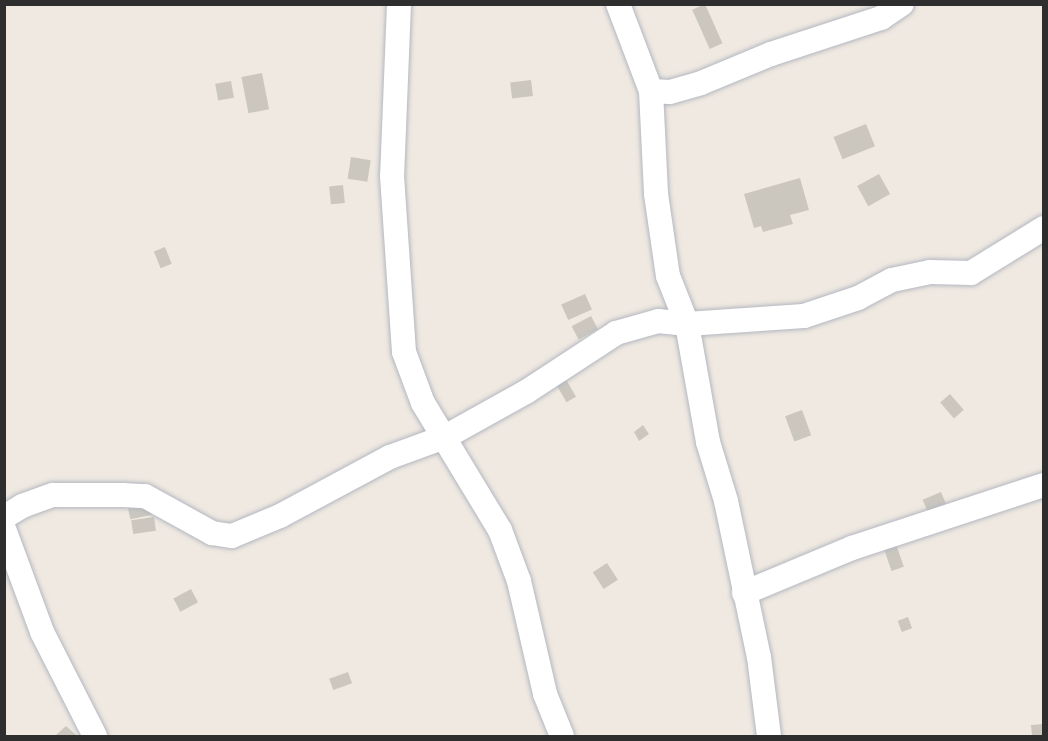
<!DOCTYPE html>
<html>
<head>
<meta charset="utf-8">
<style>
  body { margin:0 }
  #map { position:relative; width:1048px; height:741px; overflow:hidden; background:#efe9e1; font-family:Barlow,sans-serif }
  div>[style] { position:absolute }
  .building>* { inset:0; background:#cbc7bf; transform-origin:0 0 }
  .roads { filter:drop-shadow(0 0 2px #b4b7c1) drop-shadow(0 0 2px #b4b7c1) }
  .minor>* { height:24px; margin:-12px; padding:0 12px; transform-origin:12px; border-radius:12px; background:#fff }
  span { translate:-50% -50%; white-space:nowrap; text-align:center; line-height:1.15; -webkit-text-stroke:4.5px #fff; paint-order:stroke }
  .frame { position:absolute; inset:0; border:6px solid #2e2e2e; pointer-events:none }
</style>
</head>
<body>
<div id="map">
  <div class="building">
    <i style="left:705px;top:4px;width:43px;height:14px;rotate:66deg"></i>
    <i style="left:262px;top:73px;width:37px;height:21px;rotate:79deg"></i>
    <i style="left:531px;top:80px;width:16px;height:21px;rotate:83deg"></i>
    <i style="left:231px;top:81px;width:17px;height:16px;rotate:80deg"></i>
    <i style="left:866px;top:124px;width:24px;height:35px;rotate:68deg"></i>
    <i style="left:351px;top:157px;width:20px;height:22px;rotate:9deg"></i>
    <i style="left:879px;top:174px;width:23px;height:25px;rotate:61deg"></i>
    <i style="clip-path:polygon(800px 178px,809px 210px,790px 215px,793px 224px,763px 232px,761px 226px,754px 228px,744px 194px)"></i>
    <i style="left:343px;top:185px;width:18px;height:14px;rotate:84deg"></i>
    <i style="left:165px;top:247px;width:18px;height:12px;rotate:68deg"></i>
    <i style="left:585px;top:294px;width:17px;height:26px;rotate:66deg"></i>
    <i style="left:591px;top:316px;width:15px;height:22px;rotate:62deg"></i>
    <i style="left:564px;top:376px;width:24px;height:11px;rotate:60deg"></i>
    <i style="left:950px;top:394px;width:21px;height:13px;rotate:49deg"></i>
    <i style="left:802px;top:410px;width:27px;height:18px;rotate:70deg"></i>
    <i style="clip-path:polygon(643px 425px,649px 434px,639px 441px,634px 432px)"></i>
    <i style="left:941px;top:492px;width:13px;height:20px;rotate:67deg"></i>
    <i style="left:149px;top:501px;width:14px;height:22px;rotate:78deg"></i>
    <i style="left:154px;top:517px;width:14px;height:23px;rotate:82deg"></i>
    <i style="left:896px;top:544px;width:24px;height:13px;rotate:71deg"></i>
    <i style="left:607px;top:563px;width:20px;height:17px;rotate:57deg"></i>
    <i style="left:191px;top:589px;width:15px;height:20px;rotate:62deg"></i>
    <i style="left:908px;top:617px;width:12px;height:11px;rotate:70deg"></i>
    <i style="left:348px;top:672px;width:12px;height:20px;rotate:70deg"></i>
    <i style="clip-path:polygon(1044px 724px,1044px 736px,1032px 736px,1031px 725px)"></i>
    <i style="clip-path:polygon(66px 726px,76px 735px,55px 736px)"></i>
  </div>
  <div class="roads">
    <div class="minor">
      <i style="left:399px;top:4px;width:172px;rotate:92.3deg"></i>
      <i style="left:392px;top:176px;width:176px;rotate:86.1deg"></i>
      <i style="left:404px;top:352px;width:54px;rotate:69.6deg"></i>
      <i style="left:423px;top:403px;width:149px;rotate:58.8deg"></i>
      <i style="left:500px;top:530px;width:54px;rotate:69.6deg"></i>
      <i style="left:519px;top:581px;width:116px;rotate:77deg"></i>
      <i style="left:545px;top:694px;width:45px;rotate:68deg"></i>
      <i style="left:618px;top:4px;width:93px;rotate:69.2deg"></i>
      <i style="left:651px;top:91px;width:103px;rotate:87.2deg"></i>
      <i style="left:656px;top:194px;width:83px;rotate:81.7deg"></i>
      <i style="left:668px;top:276px;width:52px;rotate:68.4deg"></i>
      <i style="left:687px;top:324px;width:120px;rotate:79.9deg"></i>
      <i style="left:708px;top:442px;width:62px;rotate:73deg"></i>
      <i style="left:726px;top:501px;width:159px;rotate:78.1deg"></i>
      <i style="left:759px;top:657px;width:80px;rotate:82.8deg"></i>
      <i style="left:651px;top:91px;width:19px;rotate:3deg"></i>
      <i style="left:670px;top:92px;width:32px;rotate:-16deg"></i>
      <i style="left:701px;top:83px;width:76px;rotate:-22.5deg"></i>
      <i style="left:771px;top:54px;width:116px;rotate:-18.1deg"></i>
      <i style="left:881px;top:18px;width:25px;rotate:-34deg"></i>
      <i style="left:4px;top:517px;width:21px;rotate:-31deg"></i>
      <i style="left:22px;top:506px;width:33px;rotate:-20deg"></i>
      <i style="left:53px;top:495px;width:70px"></i>
      <i style="left:123px;top:495px;width:22px;rotate:3deg"></i>
      <i style="left:145px;top:496px;width:77px;rotate:28.9deg"></i>
      <i style="left:212px;top:533px;width:20px;rotate:9deg"></i>
      <i style="left:232px;top:536px;width:52px;rotate:-22.6deg"></i>
      <i style="left:280px;top:516px;width:125px;rotate:-28.2deg"></i>
      <i style="left:390px;top:457px;width:59px;rotate:-20deg"></i>
      <i style="left:445px;top:437px;width:93px;rotate:-29.1deg"></i>
      <i style="left:526px;top:392px;width:108px;rotate:-33.2deg"></i>
      <i style="left:616px;top:333px;width:44px;rotate:-15.9deg"></i>
      <i style="left:658px;top:321px;width:29px;rotate:6deg"></i>
      <i style="left:687px;top:324px;width:117px;rotate:-3.9deg"></i>
      <i style="left:804px;top:316px;width:57px;rotate:-18.4deg"></i>
      <i style="left:858px;top:298px;width:38px;rotate:-28deg"></i>
      <i style="left:892px;top:280px;width:39px;rotate:-12deg"></i>
      <i style="left:930px;top:272px;width:41px;rotate:1.4deg"></i>
      <i style="left:971px;top:273px;width:86px;rotate:-31.7deg"></i>
      <i style="left:4px;top:529px;width:110px;rotate:69.7deg"></i>
      <i style="left:42px;top:632px;width:117px;rotate:63deg"></i>
      <i style="left:744px;top:593px;width:117px;rotate:-22.6deg"></i>
      <i style="left:852px;top:548px;width:202px;rotate:-18.2deg"></i>
    </div>
  </div>
  <div class="frame"></div>
</div>
</body>
</html>
